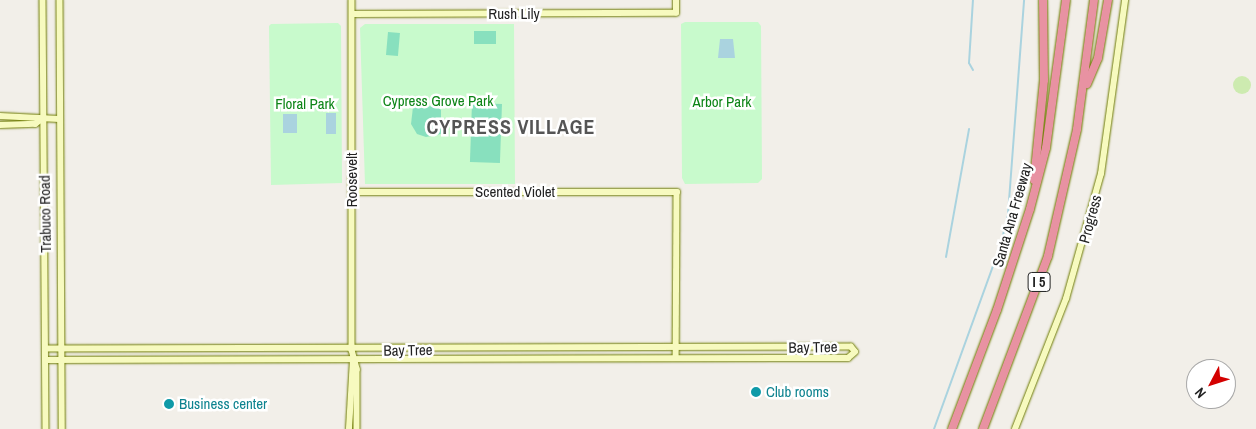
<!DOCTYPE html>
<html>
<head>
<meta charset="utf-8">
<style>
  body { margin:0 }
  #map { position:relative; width:1256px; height:429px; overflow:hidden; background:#f2efe9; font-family:"Archivo Narrow",sans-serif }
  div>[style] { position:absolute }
  .grass>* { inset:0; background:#cdebb0 }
  .round { border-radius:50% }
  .park>* { inset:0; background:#c8facc }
  .pitch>* { inset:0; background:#88e0be; transform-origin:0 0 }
  .water>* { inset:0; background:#aad3df; transform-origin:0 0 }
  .stream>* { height:2px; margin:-1px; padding:0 1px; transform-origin:1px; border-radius:1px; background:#aad3df }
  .roads { filter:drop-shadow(0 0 1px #707d05) drop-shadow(0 0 1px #707d05) }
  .secondary>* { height:5.5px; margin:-2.75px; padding:0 2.75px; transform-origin:2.75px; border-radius:2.75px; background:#f7fabf }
  .highway>* { height:8px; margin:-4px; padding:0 4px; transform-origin:4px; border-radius:4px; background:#e892a2 }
  .dots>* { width:14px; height:14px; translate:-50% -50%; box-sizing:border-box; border:2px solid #fff; border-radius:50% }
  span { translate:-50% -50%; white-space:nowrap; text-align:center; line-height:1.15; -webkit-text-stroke:5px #fff; paint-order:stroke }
  .shield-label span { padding:1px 4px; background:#fff; border:1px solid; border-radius:4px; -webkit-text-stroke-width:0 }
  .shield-label { font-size:14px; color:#222; font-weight:700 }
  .street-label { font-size:15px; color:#222 }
  .park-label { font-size:15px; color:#0c8416 }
  .culture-label { font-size:15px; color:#0d838f }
  .left { translate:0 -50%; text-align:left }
  .district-label { font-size:20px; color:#555; font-weight:700; letter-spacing:1px }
  .north { position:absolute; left:1186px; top:359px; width:50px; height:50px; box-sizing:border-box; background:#fff; border:1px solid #a7a7a7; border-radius:50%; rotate:230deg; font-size:14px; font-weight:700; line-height:20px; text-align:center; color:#222 }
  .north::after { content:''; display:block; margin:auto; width:18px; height:22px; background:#d40000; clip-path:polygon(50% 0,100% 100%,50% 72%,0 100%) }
</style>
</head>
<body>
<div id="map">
  <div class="grass">
    <i class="round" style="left:1233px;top:76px;width:18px;height:18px"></i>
  </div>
  <div class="park">
    <i style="clip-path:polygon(685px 22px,758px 22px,761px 26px,762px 179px,758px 183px,685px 184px,682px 178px,681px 24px)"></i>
    <i style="clip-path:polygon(338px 23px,341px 26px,342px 183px,271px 185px,269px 26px,271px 24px)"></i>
    <i style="clip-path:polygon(365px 24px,514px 24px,515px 184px,365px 184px,360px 28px)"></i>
  </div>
  <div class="pitch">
    <i style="left:474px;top:31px;width:22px;height:13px"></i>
    <i style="left:388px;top:32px;width:12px;height:23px;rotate:5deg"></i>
    <i style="left:472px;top:103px;width:30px;height:59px;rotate:2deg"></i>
    <i style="clip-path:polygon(437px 106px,441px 110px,441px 134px,426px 137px,417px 134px,411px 124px,413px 107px)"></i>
  </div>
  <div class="water">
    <i style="clip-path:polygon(720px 39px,733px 39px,735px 58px,718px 58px)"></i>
    <i style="left:326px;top:113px;width:10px;height:21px"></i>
    <i style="left:283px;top:114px;width:14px;height:19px"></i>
  </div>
  <div class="stream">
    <i style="left:973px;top:70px;width:8px;rotate:-120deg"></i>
    <i style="left:969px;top:63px;width:63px;rotate:-86.4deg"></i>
    <i style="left:946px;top:257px;width:130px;rotate:-79.8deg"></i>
    <i style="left:934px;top:429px;width:194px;rotate:-70.1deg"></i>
    <i style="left:1000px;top:247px;width:34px;rotate:-76deg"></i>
    <i style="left:1008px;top:214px;width:215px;rotate:-85.7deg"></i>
  </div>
  <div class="roads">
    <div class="secondary">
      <i style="left:43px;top:0;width:429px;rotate:89.6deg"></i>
      <i style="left:60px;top:0;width:429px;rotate:89.7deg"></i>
      <i style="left:352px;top:0;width:350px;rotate:90deg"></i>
      <i style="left:352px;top:350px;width:20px;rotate:75deg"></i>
      <i style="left:357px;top:369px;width:60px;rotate:90deg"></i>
      <i style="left:352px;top:14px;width:324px;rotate:-0.2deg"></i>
      <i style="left:676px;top:13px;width:13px;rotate:-90deg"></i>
      <i style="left:0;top:116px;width:59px;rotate:2.9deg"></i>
      <i style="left:0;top:125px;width:35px;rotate:-2deg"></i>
      <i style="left:35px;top:124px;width:9px;rotate:-36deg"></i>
      <i style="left:352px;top:192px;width:325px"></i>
      <i style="left:677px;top:192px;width:166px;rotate:90.3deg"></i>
      <i style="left:47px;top:360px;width:732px;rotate:-0.16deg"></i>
      <i style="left:779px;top:358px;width:69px"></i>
      <i style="left:848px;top:358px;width:9px;rotate:-41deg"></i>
      <i style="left:855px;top:352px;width:6px;rotate:-129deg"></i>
      <i style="left:851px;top:347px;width:804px;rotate:179.86deg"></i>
      <i style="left:349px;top:429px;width:69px;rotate:-86.7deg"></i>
      <i style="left:1015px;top:429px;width:140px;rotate:-68.6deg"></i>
      <i style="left:1066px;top:299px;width:130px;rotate:-74.4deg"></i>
      <i style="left:1101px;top:174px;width:176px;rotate:-82.1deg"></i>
    </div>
    <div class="highway">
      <i style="left:1087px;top:84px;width:28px;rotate:-67deg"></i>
      <i style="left:1098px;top:58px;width:59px;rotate:-80.2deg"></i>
      <i style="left:1034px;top:180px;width:100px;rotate:-84.3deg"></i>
      <i style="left:1044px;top:80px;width:80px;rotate:-90.7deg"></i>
      <i style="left:952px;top:429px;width:127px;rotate:-69.3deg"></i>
      <i style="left:997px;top:310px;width:106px;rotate:-71.9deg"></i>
      <i style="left:1030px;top:209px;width:63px;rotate:-75.3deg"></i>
      <i style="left:1046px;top:148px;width:149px;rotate:-82.3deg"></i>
      <i style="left:983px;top:429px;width:185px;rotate:-69.4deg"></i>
      <i style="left:1048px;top:256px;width:130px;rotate:-77.1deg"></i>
      <i style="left:1077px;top:129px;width:130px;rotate:-82.5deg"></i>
    </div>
  </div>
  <div class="dots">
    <i style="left:756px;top:392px;background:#0f9aa8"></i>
    <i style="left:169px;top:404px;background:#0f9aa8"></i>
  </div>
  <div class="shield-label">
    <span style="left:1039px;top:282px">I 5</span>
  </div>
  <div class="street-label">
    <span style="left:514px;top:14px">Rush Lily</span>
    <span style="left:352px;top:180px;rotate:-90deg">Roosevelt</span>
    <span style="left:515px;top:192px">Scented Violet</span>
    <span style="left:45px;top:214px;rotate:-91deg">Trabuco Road</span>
    <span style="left:1012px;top:215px;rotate:-74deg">Santa Ana Freeway</span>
    <span style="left:1090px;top:219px;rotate:-75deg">Progress</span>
    <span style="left:813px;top:347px;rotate:-1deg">Bay Tree</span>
    <span style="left:408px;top:350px;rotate:-1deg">Bay Tree</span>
  </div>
  <div class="park-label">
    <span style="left:438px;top:101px">Cypress Grove Park</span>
    <span style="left:722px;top:102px">Arbor Park</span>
    <span style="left:305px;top:104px">Floral Park</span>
  </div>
  <div class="culture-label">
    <span class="left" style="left:766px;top:392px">Club rooms</span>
    <span class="left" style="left:179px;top:404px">Business center</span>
  </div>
  <div class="district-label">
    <span style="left:511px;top:126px">CYPRESS VILLAGE</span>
  </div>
  <div class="north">N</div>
</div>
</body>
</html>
